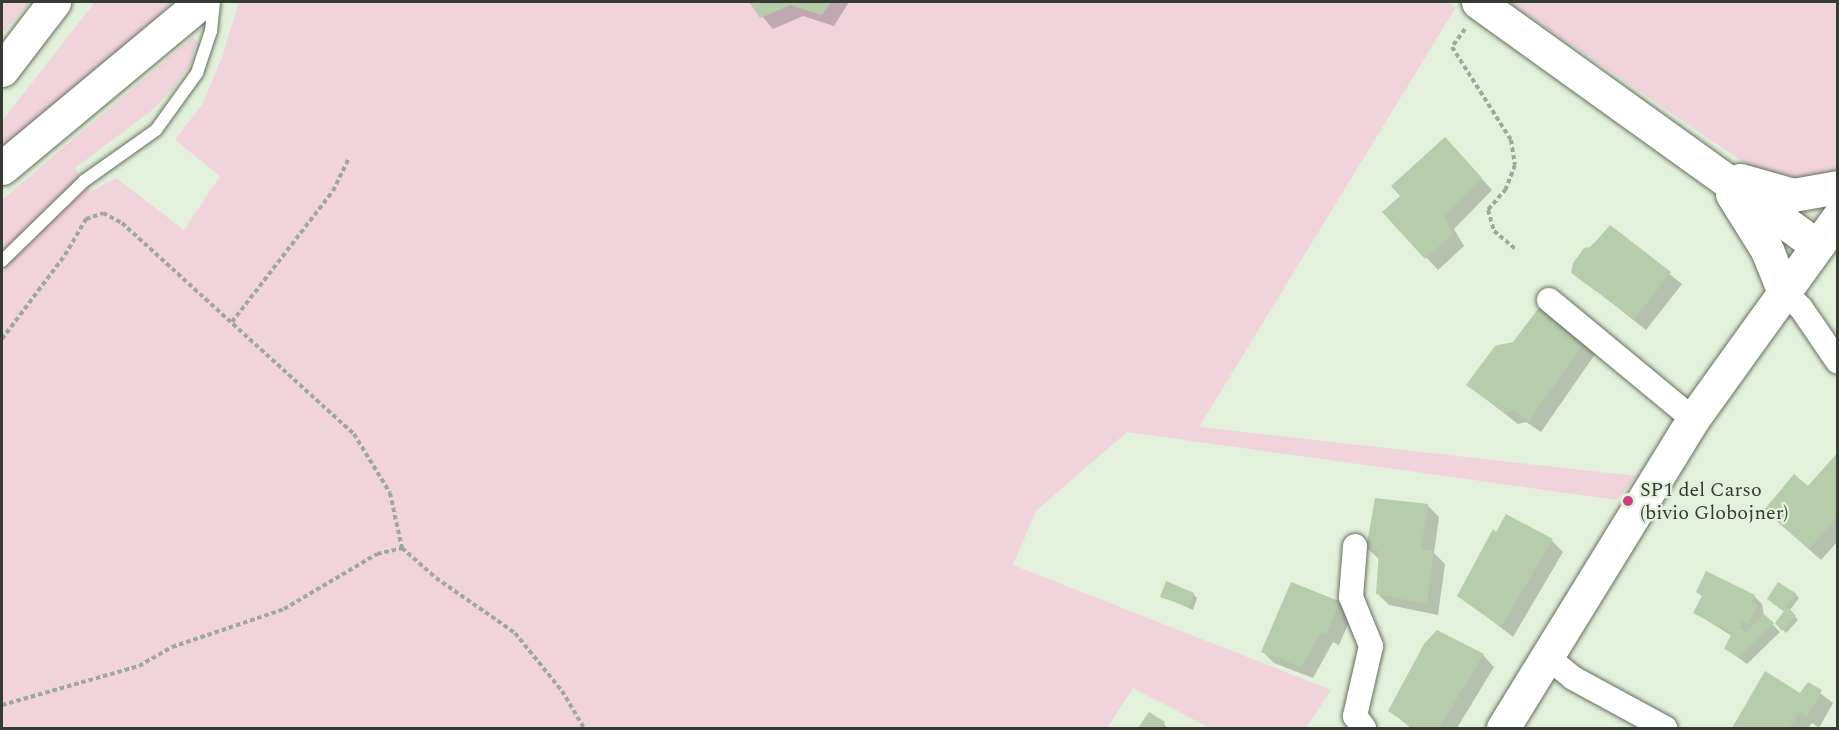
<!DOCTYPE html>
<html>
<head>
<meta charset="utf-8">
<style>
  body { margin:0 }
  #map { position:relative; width:1839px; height:730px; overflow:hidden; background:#e3f0db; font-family:Spectral,serif }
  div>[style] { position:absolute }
  .green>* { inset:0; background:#f1d3dc }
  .shadow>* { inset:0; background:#0003 }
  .building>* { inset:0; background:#b7ccab }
  .path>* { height:4px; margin-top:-2px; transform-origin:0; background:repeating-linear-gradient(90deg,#9fa999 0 4.5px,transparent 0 7.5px) }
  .roads { filter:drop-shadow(0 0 2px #64705d) drop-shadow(0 0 2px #64705d) }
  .service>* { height:12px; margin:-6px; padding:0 6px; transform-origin:6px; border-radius:6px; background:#fff }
  .minor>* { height:24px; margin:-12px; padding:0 12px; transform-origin:12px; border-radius:12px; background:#fff }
  .secondary>* { height:33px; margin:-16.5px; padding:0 16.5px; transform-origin:16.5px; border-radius:16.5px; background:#fff }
  .motorway>* { height:33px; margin:-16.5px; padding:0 16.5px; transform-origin:16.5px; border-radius:16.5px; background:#fff }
  .dots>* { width:16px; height:16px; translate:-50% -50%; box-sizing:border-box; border:3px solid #e3f0db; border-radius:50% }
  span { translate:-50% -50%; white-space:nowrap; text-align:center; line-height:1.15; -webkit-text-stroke:4.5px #e3f0db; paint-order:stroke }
  .poi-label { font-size:20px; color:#363b33 }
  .left { translate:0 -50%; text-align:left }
  .frame { position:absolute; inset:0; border:3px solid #363b33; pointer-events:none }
</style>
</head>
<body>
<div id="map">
  <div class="green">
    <i style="clip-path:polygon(2px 2px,30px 2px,2px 34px)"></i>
    <i style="clip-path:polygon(95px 2px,173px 2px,101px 67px,2px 148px,2px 121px)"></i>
    <i style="clip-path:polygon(239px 2px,1447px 2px,1456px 7px,1199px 427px,1636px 476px,1617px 500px,1127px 432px,1036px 511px,1013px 565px,1331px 690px,1306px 728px,1210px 728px,1133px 688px,1107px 728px,2px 728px,2px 200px,193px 37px,197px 42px,189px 66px,173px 89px,151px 111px,75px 168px,91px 192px,116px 178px,184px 230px,220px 176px,175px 140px,203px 103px,222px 57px)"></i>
    <i style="clip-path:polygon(1509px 2px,1837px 2px,1837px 172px,1802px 181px,1761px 174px)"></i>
  </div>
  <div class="shadow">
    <i style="clip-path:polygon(750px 2px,849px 2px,834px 26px,803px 16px,773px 29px)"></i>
    <i style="clip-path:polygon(1457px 151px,1492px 190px,1454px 229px,1464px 246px,1438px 270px,1384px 212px)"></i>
    <i style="clip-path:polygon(1610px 227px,1682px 284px,1646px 330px,1573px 272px,1574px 263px)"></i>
    <i style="clip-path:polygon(1542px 307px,1598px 350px,1541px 432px,1526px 422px,1518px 424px,1468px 385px,1514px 344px)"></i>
    <i style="clip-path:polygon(1838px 455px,1838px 541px,1821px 560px,1778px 522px)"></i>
    <i style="clip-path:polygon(1427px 505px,1439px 517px,1434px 553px,1445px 564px,1438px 615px,1389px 605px,1378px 594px,1380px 560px,1368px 549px)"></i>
    <i style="clip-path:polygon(1497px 534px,1552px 541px,1563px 552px,1513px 637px,1459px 595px)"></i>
    <i style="clip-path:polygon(1193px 594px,1197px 598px,1193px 610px,1162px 596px)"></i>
    <i style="clip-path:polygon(1796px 595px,1799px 598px,1790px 610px,1798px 620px,1786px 633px,1777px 622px,1785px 612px,1772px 603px)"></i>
    <i style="clip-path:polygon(1754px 596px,1762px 604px,1764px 616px,1780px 632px,1747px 664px,1726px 649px,1732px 636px,1695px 613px)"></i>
    <i style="clip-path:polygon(1338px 602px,1350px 614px,1349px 622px,1339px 645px,1333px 642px,1313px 678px,1274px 663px,1263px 652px)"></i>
    <i style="clip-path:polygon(1483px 655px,1494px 667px,1457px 728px,1411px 728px,1389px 710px)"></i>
    <i style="clip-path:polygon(1765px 673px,1801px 695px,1808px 684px,1833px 703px,1819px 728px,1812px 723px,1808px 728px,1733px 728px)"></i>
    <i style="clip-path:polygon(1149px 714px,1164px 724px,1167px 728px,1140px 728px)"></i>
  </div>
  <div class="building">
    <i style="clip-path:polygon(749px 2px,831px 2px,822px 15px,791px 5px,760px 18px)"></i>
    <i style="clip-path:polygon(1445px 137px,1482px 178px,1444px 217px,1453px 234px,1425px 259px,1382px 212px,1400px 196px,1391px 186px)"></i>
    <i style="clip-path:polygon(1610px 225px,1671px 272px,1634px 319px,1571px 273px,1573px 263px,1584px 248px,1591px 247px)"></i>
    <i style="clip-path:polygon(1541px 305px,1588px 337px,1529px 421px,1513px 411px,1505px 413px,1466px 385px,1495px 346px,1513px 342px)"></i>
    <i style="clip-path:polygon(1838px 452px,1838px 516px,1809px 549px,1764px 510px,1794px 474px,1808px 486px)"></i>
    <i style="clip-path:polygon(1375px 498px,1428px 504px,1421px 549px,1434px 551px,1427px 604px,1376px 594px,1379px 551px,1366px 549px)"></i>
    <i style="clip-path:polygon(1506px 514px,1553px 539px,1501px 627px,1457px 596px,1493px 529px,1496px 532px)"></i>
    <i style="clip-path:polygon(1706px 571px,1755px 595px,1752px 602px,1758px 605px,1748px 624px,1742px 621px,1740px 628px,1746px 632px,1764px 614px,1774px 623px,1739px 657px,1724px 649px,1732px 633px,1693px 613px,1702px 596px,1696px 592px)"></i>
    <i style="clip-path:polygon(1166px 581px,1194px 593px,1190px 607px,1160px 597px)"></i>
    <i style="clip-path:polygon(1291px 582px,1339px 601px,1327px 635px,1321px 632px,1301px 667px,1261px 652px)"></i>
    <i style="clip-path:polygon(1778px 582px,1797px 594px,1787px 606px,1796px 616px,1782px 631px,1775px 623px,1784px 611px,1767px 599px)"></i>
    <i style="clip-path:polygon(1437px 630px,1484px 654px,1439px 728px,1414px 728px,1388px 711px,1424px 644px)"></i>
    <i style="clip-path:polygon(1765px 671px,1800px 693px,1808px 682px,1822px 690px,1807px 717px,1800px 712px,1789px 728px,1732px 728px)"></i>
    <i style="clip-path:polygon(1149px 712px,1165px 722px,1161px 728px,1138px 728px)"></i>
  </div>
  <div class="path">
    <i style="left:1465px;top:29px;width:22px;rotate:126deg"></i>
    <i style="left:1452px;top:47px;width:110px;rotate:57.6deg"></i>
    <i style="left:1511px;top:140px;width:25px;rotate:81deg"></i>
    <i style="left:1515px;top:165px;width:26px;rotate:111deg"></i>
    <i style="left:1506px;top:189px;width:28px;rotate:131deg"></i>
    <i style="left:1488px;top:210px;width:22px;rotate:74deg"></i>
    <i style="left:1494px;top:231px;width:30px;rotate:40deg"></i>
    <i style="left:232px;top:322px;width:165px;rotate:-52.4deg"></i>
    <i style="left:333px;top:191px;width:37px;rotate:-64deg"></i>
    <i style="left:2px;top:339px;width:105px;rotate:-53.1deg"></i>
    <i style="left:65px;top:255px;width:42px;rotate:-59.7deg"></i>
    <i style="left:86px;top:219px;width:18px;rotate:-19deg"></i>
    <i style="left:103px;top:213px;width:21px;rotate:28deg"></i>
    <i style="left:122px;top:223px;width:314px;rotate:42.3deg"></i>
    <i style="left:354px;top:434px;width:69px;rotate:58.6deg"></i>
    <i style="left:390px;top:493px;width:56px;rotate:77.7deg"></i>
    <i style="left:402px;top:548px;width:45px;rotate:41.4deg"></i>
    <i style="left:436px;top:578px;width:96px;rotate:34.8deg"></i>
    <i style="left:515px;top:633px;width:75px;rotate:51deg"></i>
    <i style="left:562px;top:691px;width:43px;rotate:59.3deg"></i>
    <i style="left:2px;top:705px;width:142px;rotate:-15.9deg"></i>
    <i style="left:139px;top:666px;width:38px;rotate:-30deg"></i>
    <i style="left:172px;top:647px;width:118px;rotate:-18.7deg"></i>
    <i style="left:284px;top:609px;width:108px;rotate:-30.6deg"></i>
    <i style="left:377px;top:554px;width:26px;rotate:-13deg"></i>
  </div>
  <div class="roads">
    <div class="service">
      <i style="left:2px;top:261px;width:115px;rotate:-44.3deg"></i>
      <i style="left:84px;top:181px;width:88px;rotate:-35.3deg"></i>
      <i style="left:156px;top:130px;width:70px;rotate:-54.3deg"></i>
      <i style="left:197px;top:73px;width:44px;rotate:-71.6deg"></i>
      <i style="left:211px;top:31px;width:29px;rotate:-84deg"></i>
    </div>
    <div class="minor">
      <i style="left:1783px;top:290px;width:25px;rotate:45deg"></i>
      <i style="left:1801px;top:308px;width:65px;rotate:55.6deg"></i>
      <i style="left:1549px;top:300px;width:187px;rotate:39.6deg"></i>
      <i style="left:1355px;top:546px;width:51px;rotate:94.5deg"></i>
      <i style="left:1351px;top:597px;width:53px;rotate:67.8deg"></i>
      <i style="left:1371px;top:646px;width:72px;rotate:102.9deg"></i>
      <i style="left:1355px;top:716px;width:15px;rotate:53deg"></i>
      <i style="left:1546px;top:656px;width:35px;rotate:39deg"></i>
      <i style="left:1573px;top:678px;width:105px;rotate:28.5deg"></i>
    </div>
    <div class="secondary">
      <i style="left:1478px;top:2px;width:418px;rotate:35.7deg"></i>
      <i style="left:1740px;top:180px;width:55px;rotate:15.8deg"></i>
      <i style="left:1793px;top:195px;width:46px;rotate:-10.1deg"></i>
      <i style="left:1732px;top:194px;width:66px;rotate:58deg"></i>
      <i style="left:1767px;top:250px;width:43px;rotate:68.2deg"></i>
      <i style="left:1503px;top:728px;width:363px;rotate:-58.4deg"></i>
      <i style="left:1693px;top:419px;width:249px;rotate:-54.3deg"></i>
    </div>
    <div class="motorway">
      <i style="left:2px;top:70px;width:86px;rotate:-52.6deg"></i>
      <i style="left:2px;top:168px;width:259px;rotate:-39.8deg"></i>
    </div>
  </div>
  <div class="dots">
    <i style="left:1628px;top:501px;background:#cc427d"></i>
  </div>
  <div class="poi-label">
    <span class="left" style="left:1640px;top:502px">SP1 del Carso<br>(bivio Globojner)</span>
  </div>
  <div class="frame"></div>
</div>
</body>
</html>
